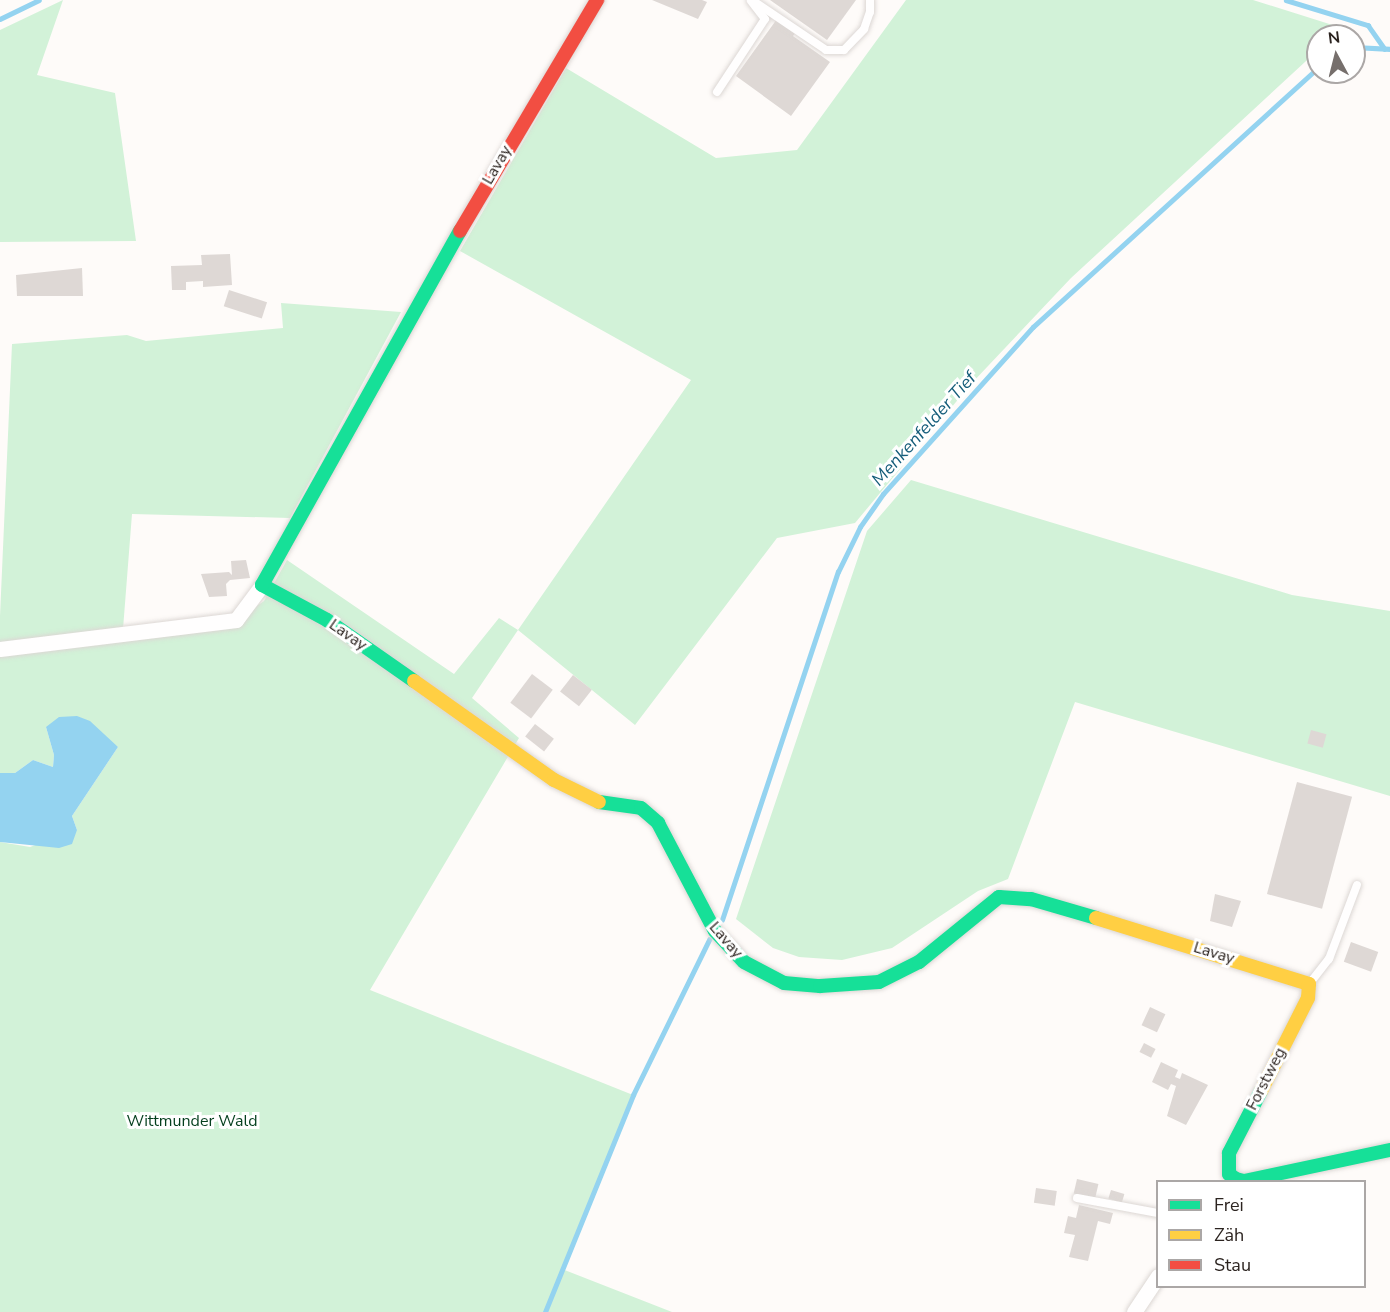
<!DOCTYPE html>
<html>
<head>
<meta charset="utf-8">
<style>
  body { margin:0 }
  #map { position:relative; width:1390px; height:1312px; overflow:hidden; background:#fefbf9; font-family:"Nunito Sans",sans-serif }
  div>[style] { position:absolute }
  .green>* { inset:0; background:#d2f2d8 }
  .water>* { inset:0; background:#94d3f0 }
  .stream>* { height:4.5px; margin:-2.25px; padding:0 2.25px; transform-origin:2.25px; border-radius:2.25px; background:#94d3f0 }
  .building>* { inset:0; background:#ded8d5; transform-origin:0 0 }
  .roads { filter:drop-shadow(0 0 2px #dcd7d4) drop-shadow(0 0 2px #dcd7d4) }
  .lane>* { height:8px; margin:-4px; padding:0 4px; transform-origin:4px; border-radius:4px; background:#fffefe }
  .street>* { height:15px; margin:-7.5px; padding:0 7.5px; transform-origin:7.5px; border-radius:7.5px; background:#fffefe }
  .fast>* { height:14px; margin:-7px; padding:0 7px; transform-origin:7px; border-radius:7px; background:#16e098 }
  .slow>* { height:14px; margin:-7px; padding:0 7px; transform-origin:7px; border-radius:7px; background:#ffcf43 }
  .jam>* { height:14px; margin:-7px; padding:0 7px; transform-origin:7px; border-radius:7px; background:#f24e42 }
  span { translate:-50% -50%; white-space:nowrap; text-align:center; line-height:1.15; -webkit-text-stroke:6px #fff; paint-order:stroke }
  .street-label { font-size:16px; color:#2c2420 }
  .park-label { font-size:16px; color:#043f1e }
  .water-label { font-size:18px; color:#155d7a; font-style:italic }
  .legend { position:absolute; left:1156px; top:1180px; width:210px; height:108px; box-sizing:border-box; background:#fff; border:2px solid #aba7a6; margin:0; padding:8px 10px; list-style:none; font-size:18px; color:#2c2420 }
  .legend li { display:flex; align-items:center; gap:12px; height:30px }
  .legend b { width:30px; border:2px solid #aba7a6 }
  .north { position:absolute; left:1306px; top:24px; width:60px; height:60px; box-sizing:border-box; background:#fff; border:2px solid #aba7a6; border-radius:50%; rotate:353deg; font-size:16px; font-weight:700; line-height:24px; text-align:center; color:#2c2420 }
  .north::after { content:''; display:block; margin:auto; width:21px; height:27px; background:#766f6c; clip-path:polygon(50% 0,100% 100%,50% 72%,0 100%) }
</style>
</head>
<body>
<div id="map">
  <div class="green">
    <i style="clip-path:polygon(63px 0,37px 75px,115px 93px,136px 241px,0 242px,0 30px)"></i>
    <i style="clip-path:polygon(906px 0,1253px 0,1342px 28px,1333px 36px,1318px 36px,1318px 50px,1071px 278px,971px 384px,855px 523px,777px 538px,635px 725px,518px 630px,472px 698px,519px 738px,370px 990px,633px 1095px,562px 1269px,672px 1312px,0 1312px,0 842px,30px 847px,77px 830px,72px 816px,118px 747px,46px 727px,54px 755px,53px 767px,33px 760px,15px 773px,0 773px,0 616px,12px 344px,127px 335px,146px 341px,283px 328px,281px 303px,401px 312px,290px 518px,132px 514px,123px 629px,238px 619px,264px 601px,287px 560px,454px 674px,499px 618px,518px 630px,691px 380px,460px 251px,566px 68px,716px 158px,797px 150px)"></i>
    <i style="clip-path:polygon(911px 480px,1292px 595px,1390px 611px,1390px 796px,1075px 702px,1008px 879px,978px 891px,892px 948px,842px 960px,799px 957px,773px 948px,736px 919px,867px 531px)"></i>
  </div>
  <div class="water">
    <i style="clip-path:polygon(77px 716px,90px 721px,118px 747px,72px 816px,77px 830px,72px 844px,59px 848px,0 842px,0 773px,15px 773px,33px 760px,53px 767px,54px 755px,46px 727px,59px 717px)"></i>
  </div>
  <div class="stream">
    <i style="left:1286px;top:0;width:86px;rotate:17deg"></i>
    <i style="left:1368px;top:25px;width:29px;rotate:55deg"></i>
    <i style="left:0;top:19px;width:43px;rotate:-26deg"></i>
    <i style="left:1354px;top:47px;width:36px;rotate:3deg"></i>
    <i style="left:722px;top:920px;width:367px;rotate:-71.6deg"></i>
    <i style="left:838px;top:572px;width:50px;rotate:-63.9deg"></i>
    <i style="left:860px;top:527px;width:40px;rotate:-55.1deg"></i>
    <i style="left:883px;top:494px;width:224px;rotate:-48.1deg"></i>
    <i style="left:1033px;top:327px;width:385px;rotate:-42.3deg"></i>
    <i style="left:545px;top:1312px;width:234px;rotate:-67.9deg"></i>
    <i style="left:633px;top:1095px;width:173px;rotate:-63.9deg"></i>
  </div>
  <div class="building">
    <i style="clip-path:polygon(652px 0,702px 0,707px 2px,698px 19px)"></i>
    <i style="clip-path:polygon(770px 0,856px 0,827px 40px)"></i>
    <i style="clip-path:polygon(777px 19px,796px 32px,793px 36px,830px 62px,791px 116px,736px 76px)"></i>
    <i style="clip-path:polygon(230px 254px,232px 285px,203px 287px,203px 281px,186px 282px,186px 290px,172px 290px,171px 266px,202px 265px,201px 255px)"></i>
    <i style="clip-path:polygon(82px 268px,83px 296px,17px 296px,16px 275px)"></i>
    <i style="left:229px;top:290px;width:40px;height:17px;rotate:18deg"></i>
    <i style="clip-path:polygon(246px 560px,250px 578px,230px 580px,226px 584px,227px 596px,209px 597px,201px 574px,229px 572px,232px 575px,231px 561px)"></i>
    <i style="left:532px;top:674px;width:26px;height:36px;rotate:37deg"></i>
    <i style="left:573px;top:675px;width:24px;height:21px;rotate:38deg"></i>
    <i style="left:535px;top:724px;width:24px;height:16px;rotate:38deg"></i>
    <i style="left:1311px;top:730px;width:16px;height:14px;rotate:15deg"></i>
    <i style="left:1297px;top:782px;width:57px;height:116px;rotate:15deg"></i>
    <i style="clip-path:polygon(1215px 894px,1241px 901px,1232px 927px,1210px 921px)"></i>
    <i style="left:1351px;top:942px;width:29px;height:21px;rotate:20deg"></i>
    <i style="left:1150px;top:1007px;width:17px;height:20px;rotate:25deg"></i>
    <i style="left:1144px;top:1043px;width:13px;height:10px;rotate:27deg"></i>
    <i style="clip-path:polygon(1161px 1062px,1178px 1070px,1175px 1077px,1180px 1079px,1182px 1073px,1208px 1085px,1186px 1125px,1167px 1116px,1176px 1086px,1171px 1084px,1168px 1090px,1152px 1082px)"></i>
    <i style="left:1077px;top:1179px;width:22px;height:15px;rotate:13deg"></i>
    <i style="left:1036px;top:1188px;width:21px;height:15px;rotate:8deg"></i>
    <i style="left:1111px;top:1190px;width:14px;height:9px;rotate:17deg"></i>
    <i style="clip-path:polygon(1079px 1205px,1113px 1213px,1110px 1224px,1098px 1221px,1088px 1261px,1069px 1257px,1075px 1235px,1064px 1233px,1068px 1216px,1076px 1218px)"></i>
  </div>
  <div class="roads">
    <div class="lane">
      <i style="left:752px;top:0;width:89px;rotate:34deg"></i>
      <i style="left:826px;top:50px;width:18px"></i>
      <i style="left:844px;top:50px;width:29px;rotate:-46deg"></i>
      <i style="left:864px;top:29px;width:18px;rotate:-71deg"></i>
      <i style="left:870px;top:12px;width:12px;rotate:-90deg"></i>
      <i style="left:717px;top:92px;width:87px;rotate:-56.7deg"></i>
      <i style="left:765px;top:19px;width:23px;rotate:-128deg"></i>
      <i style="left:1310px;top:983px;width:31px;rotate:-52deg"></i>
      <i style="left:1329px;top:959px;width:79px;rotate:-69.3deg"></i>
      <i style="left:1077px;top:1198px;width:82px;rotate:10.5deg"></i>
    </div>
    <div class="street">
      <i style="left:0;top:649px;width:238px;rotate:-7deg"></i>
      <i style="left:236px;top:620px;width:44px;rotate:-53.4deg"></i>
      <i style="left:1134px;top:1312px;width:43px;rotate:-56.3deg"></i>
    </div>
    <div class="fast">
      <i style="left:414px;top:681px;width:106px;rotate:-145deg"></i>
      <i style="left:327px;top:620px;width:74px;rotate:-151.7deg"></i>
      <i style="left:262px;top:585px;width:406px;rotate:-60.8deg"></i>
      <i style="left:599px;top:802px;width:42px;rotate:8.1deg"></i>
      <i style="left:641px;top:808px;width:23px;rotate:41deg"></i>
      <i style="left:658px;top:823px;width:122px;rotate:62.2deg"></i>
      <i style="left:715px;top:931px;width:42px;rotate:46.9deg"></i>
      <i style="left:744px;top:962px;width:45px;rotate:27.7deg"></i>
      <i style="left:784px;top:983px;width:36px;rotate:5deg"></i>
      <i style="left:820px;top:986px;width:59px;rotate:-3.9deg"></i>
      <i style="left:879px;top:982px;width:45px;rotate:-26.6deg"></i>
      <i style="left:919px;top:962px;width:103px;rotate:-39.1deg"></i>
      <i style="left:999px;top:897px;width:32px;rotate:4deg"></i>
      <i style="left:1031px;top:899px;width:68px;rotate:16.3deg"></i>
      <i style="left:1261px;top:1091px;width:70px;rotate:117.3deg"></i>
      <i style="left:1229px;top:1153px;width:21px;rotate:90deg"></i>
      <i style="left:1229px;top:1174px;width:9px;rotate:36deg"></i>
      <i style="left:1236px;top:1179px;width:8px;rotate:14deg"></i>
      <i style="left:1244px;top:1181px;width:149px;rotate:-12deg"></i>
    </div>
    <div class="slow">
      <i style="left:414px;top:681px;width:171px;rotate:35.3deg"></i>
      <i style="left:554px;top:780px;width:50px;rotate:26.1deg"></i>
      <i style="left:1096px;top:918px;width:223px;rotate:17.2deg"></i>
      <i style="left:1309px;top:984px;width:14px;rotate:94deg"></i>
      <i style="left:1308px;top:998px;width:104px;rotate:116.8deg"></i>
    </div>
    <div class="jam">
      <i style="left:460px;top:231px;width:269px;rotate:-59.3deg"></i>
    </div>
  </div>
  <div class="street-label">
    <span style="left:497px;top:165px;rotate:-60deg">Lavay</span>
    <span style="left:348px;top:635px;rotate:35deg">Lavay</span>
    <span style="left:726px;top:940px;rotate:49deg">Lavay</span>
    <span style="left:1214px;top:953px;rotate:17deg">Lavay</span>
    <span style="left:1266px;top:1079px;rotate:-63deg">Forstweg</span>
  </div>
  <div class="park-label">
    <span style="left:192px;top:1121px">Wittmunder Wald</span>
  </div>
  <div class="water-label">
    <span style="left:924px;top:429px;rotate:-48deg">Menkenfelder Tief</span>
  </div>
  <ul class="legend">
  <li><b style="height:8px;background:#16e098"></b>Frei</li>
  <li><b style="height:8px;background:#ffcf43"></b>Zäh</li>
  <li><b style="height:8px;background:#f24e42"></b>Stau</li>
  </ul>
  <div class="north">N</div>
</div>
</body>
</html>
